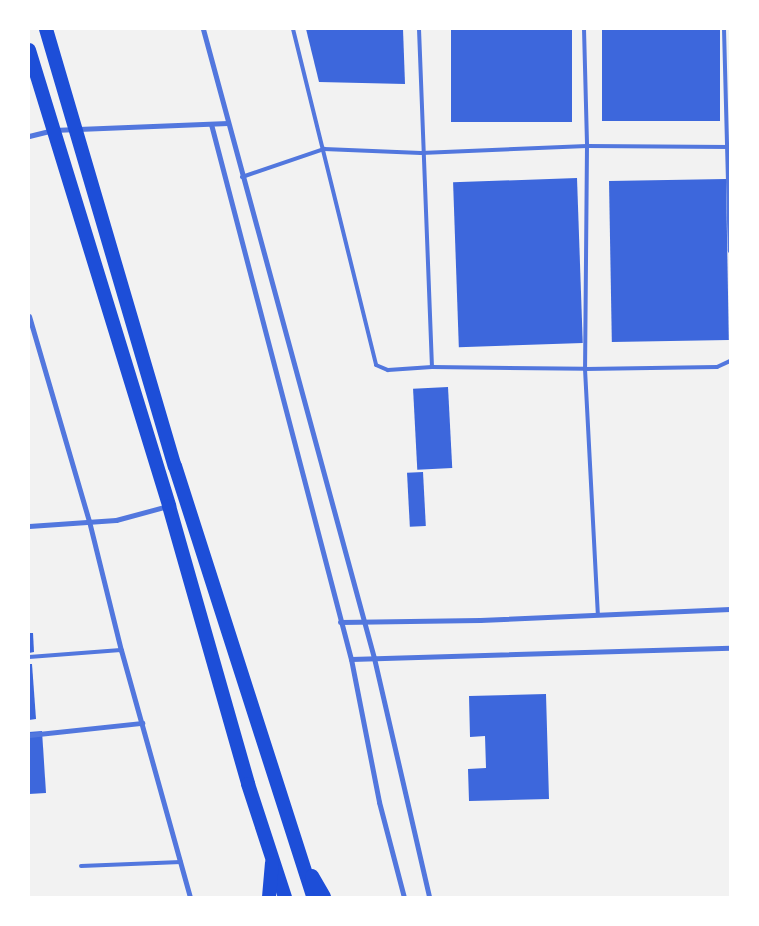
<!DOCTYPE html>
<html>
<head>
<meta charset="utf-8">
<style>
  body { margin:0 }
  #map { position:relative; width:759px; height:926px; overflow:hidden; background:#f2f2f2; font-family:"Exo 2",sans-serif }
  div>[style] { position:absolute }
  .building>* { inset:0; background:#3d67dc; transform-origin:0 0 }
  .service>* { height:4px; margin:-2px; padding:0 2px; transform-origin:2px; border-radius:2px; background:#5277de }
  .minor>* { height:5px; margin:-2.5px; padding:0 2.5px; transform-origin:2.5px; border-radius:2.5px; background:#5277de }
  .trunk>* { height:14px; margin:-7px; padding:0 7px; transform-origin:7px; border-radius:7px; background:#1d4ed8 }
  span { translate:-50% -50%; white-space:nowrap; text-align:center; line-height:1.15; -webkit-text-stroke:5px #fff; paint-order:stroke }
  .frame { position:absolute; inset:0; border:30px solid #fff; pointer-events:none }
</style>
</head>
<body>
<div id="map">
  <div class="building">
    <i style="clip-path:polygon(306px 29px,403px 29px,405px 84px,319px 82px)"></i>
    <i style="left:451px;top:29px;width:121px;height:93px"></i>
    <i style="left:602px;top:29px;width:118px;height:92px"></i>
    <i style="left:577px;top:178px;width:165px;height:124px;rotate:88deg"></i>
    <i style="left:726px;top:179px;width:161px;height:117px;rotate:89deg"></i>
    <i style="left:448px;top:387px;width:81px;height:35px;rotate:87deg"></i>
    <i style="left:423px;top:472px;width:54px;height:16px;rotate:87deg"></i>
    <i style="clip-path:polygon(29px 633px,33px 633px,34px 652px,29px 653px)"></i>
    <i style="clip-path:polygon(29px 664px,32px 664px,36px 719px,29px 720px)"></i>
    <i style="clip-path:polygon(546px 694px,549px 799px,469px 801px,468px 769px,486px 768px,485px 736px,470px 737px,469px 696px)"></i>
    <i style="clip-path:polygon(42px 731px,46px 793px,29px 794px,29px 732px)"></i>
  </div>
  <div class="service">
    <i style="left:293px;top:29px;width:346px;rotate:76.1deg"></i>
    <i style="left:376px;top:365px;width:13px;rotate:23deg"></i>
    <i style="left:388px;top:370px;width:44px;rotate:-3.9deg"></i>
    <i style="left:432px;top:367px;width:153px;rotate:0.7deg"></i>
    <i style="left:585px;top:369px;width:132px;rotate:-0.9deg"></i>
    <i style="left:717px;top:367px;width:14px;rotate:-25deg"></i>
    <i style="left:419px;top:29px;width:338px;rotate:87.8deg"></i>
    <i style="left:584px;top:29px;width:117px;rotate:88.5deg"></i>
    <i style="left:587px;top:146px;width:223px;rotate:90.5deg"></i>
    <i style="left:585px;top:369px;width:245px;rotate:87deg"></i>
    <i style="left:724px;top:29px;width:222px;rotate:88.5deg"></i>
    <i style="left:242px;top:177px;width:87px;rotate:-18.9deg"></i>
    <i style="left:324px;top:149px;width:97px;rotate:2.4deg"></i>
    <i style="left:421px;top:153px;width:166px;rotate:-2.4deg"></i>
    <i style="left:587px;top:146px;width:143px;rotate:0.4deg"></i>
    <i style="left:29px;top:657px;width:92px;rotate:-4.4deg"></i>
    <i style="left:81px;top:866px;width:100px;rotate:-2.3deg"></i>
  </div>
  <div class="minor">
    <i style="left:203px;top:29px;width:652px;rotate:74.79deg"></i>
    <i style="left:374px;top:658px;width:245px;rotate:77deg"></i>
    <i style="left:211px;top:124px;width:553px;rotate:75.34deg"></i>
    <i style="left:351px;top:659px;width:146px;rotate:78.9deg"></i>
    <i style="left:379px;top:802px;width:98px;rotate:75.3deg"></i>
    <i style="left:29px;top:136px;width:25px;rotate:-14deg"></i>
    <i style="left:53px;top:130px;width:175px;rotate:-2.3deg"></i>
    <i style="left:29px;top:316px;width:214px;rotate:73.7deg"></i>
    <i style="left:89px;top:521px;width:133px;rotate:76.1deg"></i>
    <i style="left:121px;top:650px;width:256px;rotate:74.4deg"></i>
    <i style="left:29px;top:526px;width:87px;rotate:-3.9deg"></i>
    <i style="left:116px;top:520px;width:54px;rotate:-15.1deg"></i>
    <i style="left:340px;top:622px;width:140px;rotate:-0.8deg"></i>
    <i style="left:480px;top:620px;width:250px;rotate:-2.5deg"></i>
    <i style="left:351px;top:659px;width:379px;rotate:-1.7deg"></i>
    <i style="left:29px;top:735px;width:114px;rotate:-6.1deg"></i>
  </div>
  <div class="trunk">
    <i style="left:46px;top:29px;width:456px;rotate:73.6deg"></i>
    <i style="left:175px;top:466px;width:453px;rotate:72.2deg"></i>
    <i style="left:29px;top:50px;width:477px;rotate:72.9deg"></i>
    <i style="left:169px;top:506px;width:289px;rotate:74.1deg"></i>
    <i style="left:248px;top:784px;width:119px;rotate:71.9deg"></i>
    <i style="left:312px;top:876px;width:24px;rotate:60deg"></i>
    <i style="left:269px;top:897px;width:34px;rotate:-85deg"></i>
  </div>
  <div class="frame"></div>
</div>
</body>
</html>
